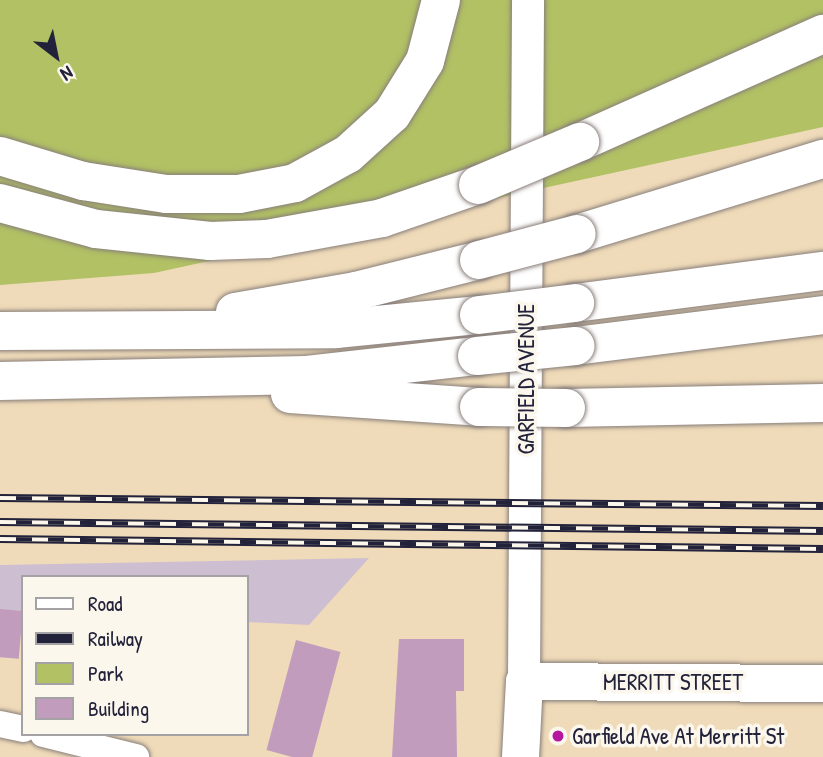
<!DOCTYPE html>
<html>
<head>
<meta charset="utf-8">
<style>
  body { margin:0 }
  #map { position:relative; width:823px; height:757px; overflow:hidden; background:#efdbb9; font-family:"Patrick Hand",sans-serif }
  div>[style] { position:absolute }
  .industrial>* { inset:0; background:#cebed1 }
  .green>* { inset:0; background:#b1c164 }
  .building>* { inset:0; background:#c19cbd; transform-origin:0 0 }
  .roads { filter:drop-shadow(0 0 2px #887e7a) drop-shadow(0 0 2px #887e7a) }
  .minor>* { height:26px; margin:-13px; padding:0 13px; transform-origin:13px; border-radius:13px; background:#fff }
  .tertiary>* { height:32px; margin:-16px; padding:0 16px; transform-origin:16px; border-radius:16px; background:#fff }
  .secondary>* { height:37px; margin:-18.5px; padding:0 18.5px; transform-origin:18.5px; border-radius:18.5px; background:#fff }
  .trunk>* { height:38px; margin:-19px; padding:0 19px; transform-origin:19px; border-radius:19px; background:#fff }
  .motorway>* { height:38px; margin:-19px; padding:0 19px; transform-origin:19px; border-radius:19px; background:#fff }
  .rail>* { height:8px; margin-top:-4px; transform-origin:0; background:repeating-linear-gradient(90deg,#fbf7ec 0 16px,#22223b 0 32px); box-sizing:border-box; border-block:2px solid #22223b }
  .bridges { filter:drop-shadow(0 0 2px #887e7a) drop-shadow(0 0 2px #887e7a) }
  .trunk-bridge>* { height:38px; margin:-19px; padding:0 19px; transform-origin:19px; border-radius:19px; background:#fff }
  .motorway-bridge>* { height:38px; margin:-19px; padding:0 19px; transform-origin:19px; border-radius:19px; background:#fff }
  .dots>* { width:19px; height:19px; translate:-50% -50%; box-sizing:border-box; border:4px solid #fbf7ec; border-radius:50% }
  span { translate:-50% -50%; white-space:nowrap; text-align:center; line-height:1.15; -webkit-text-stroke:7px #fbf7ec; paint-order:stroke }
  .street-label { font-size:23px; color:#22223b }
  .poi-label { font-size:23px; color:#22223b }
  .left { translate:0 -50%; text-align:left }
  .legend { position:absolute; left:21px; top:575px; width:228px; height:161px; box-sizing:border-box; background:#fbf7ec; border:2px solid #a4a2a5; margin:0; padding:9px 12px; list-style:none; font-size:21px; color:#22223b }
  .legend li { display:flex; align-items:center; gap:14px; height:35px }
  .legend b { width:35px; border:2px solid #a4a2a5 }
  .north { position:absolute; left:21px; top:21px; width:70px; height:70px; -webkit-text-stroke:5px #fbf7ec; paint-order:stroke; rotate:148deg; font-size:19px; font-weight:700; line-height:28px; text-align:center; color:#22223b }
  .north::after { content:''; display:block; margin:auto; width:24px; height:32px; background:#22223b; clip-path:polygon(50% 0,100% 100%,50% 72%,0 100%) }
</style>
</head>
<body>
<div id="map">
  <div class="industrial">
    <i style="clip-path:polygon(369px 558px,309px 625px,247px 622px,247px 577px,23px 577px,23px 611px,0 610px,0 565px)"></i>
  </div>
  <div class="green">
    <i style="clip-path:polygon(0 0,823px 0,823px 127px,154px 273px,0 285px)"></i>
  </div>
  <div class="building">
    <i style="left:0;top:609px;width:23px;height:48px;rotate:5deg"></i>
    <i style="clip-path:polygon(399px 639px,464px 639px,464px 691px,456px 691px,457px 757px,392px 757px)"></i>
    <i style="left:296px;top:640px;width:46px;height:114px;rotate:15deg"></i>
  </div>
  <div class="roads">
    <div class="minor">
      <i style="left:0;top:724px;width:24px;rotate:12deg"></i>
      <i style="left:43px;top:734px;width:96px;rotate:13.9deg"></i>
    </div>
    <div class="tertiary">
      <i style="left:524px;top:681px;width:681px;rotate:-89.66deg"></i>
    </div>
    <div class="secondary">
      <i style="left:520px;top:757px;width:76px;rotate:-87deg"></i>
      <i style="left:524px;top:681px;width:299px;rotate:0.4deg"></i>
    </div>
    <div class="trunk">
      <i style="left:577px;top:234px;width:257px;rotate:-17deg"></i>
      <i style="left:575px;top:303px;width:250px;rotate:-7.4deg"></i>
      <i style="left:235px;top:312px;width:123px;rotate:-9.8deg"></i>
      <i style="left:356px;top:291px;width:127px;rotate:-14.1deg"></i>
      <i style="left:0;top:331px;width:336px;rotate:-0.3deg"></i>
      <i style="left:336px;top:329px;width:144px;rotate:-5.6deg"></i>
      <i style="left:575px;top:346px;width:250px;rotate:-7.1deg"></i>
      <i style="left:0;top:381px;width:307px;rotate:-1.1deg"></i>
      <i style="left:307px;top:375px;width:171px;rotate:-6.4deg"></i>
      <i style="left:290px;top:394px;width:189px;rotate:3.9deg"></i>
      <i style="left:566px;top:408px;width:257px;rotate:-1.1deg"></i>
    </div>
    <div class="motorway">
      <i style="left:580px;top:142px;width:266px;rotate:-24deg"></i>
      <i style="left:0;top:156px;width:87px;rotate:16.8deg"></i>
      <i style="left:83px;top:181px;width:84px;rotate:8.9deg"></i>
      <i style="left:166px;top:194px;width:73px"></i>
      <i style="left:239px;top:194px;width:57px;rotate:-11.1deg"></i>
      <i style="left:295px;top:183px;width:60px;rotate:-28.7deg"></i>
      <i style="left:348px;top:154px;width:59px;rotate:-42.3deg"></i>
      <i style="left:392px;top:114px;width:62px;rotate:-58.1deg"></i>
      <i style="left:425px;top:61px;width:63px;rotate:-75.3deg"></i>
      <i style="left:0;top:203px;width:99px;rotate:15.2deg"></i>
      <i style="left:96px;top:229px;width:115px;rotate:6deg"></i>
      <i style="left:210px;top:241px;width:57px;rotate:-2deg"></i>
      <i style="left:267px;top:239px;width:117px;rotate:-10.3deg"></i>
      <i style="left:382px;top:218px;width:102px;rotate:-19deg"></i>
    </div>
  </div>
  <div class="rail">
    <i style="left:0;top:498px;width:823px;rotate:0.56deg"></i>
    <i style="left:0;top:522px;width:823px;rotate:0.63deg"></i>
    <i style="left:0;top:539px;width:823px;rotate:0.7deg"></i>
  </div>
  <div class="bridges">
    <div class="trunk-bridge">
      <i style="left:479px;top:260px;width:101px;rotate:-14.9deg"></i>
      <i style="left:479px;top:315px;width:97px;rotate:-7.1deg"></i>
      <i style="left:477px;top:356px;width:99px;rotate:-5.8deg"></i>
      <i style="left:479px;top:407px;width:87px;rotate:0.7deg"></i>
    </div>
    <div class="motorway-bridge">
      <i style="left:478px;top:185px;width:111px;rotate:-22.9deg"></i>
    </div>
  </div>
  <div class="dots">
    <i style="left:558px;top:736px;background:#b5179e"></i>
  </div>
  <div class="street-label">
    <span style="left:526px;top:379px;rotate:-90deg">GARFIELD AVENUE</span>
    <span style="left:673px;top:682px">MERRITT STREET</span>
  </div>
  <div class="poi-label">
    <span class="left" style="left:572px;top:736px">Garfield Ave At Merritt St</span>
  </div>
  <ul class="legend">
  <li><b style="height:9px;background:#fff"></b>Road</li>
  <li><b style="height:9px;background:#22223b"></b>Railway</li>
  <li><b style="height:19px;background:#b1c164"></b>Park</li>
  <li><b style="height:19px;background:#c19cbd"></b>Building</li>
  </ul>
  <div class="north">N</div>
</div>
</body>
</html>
